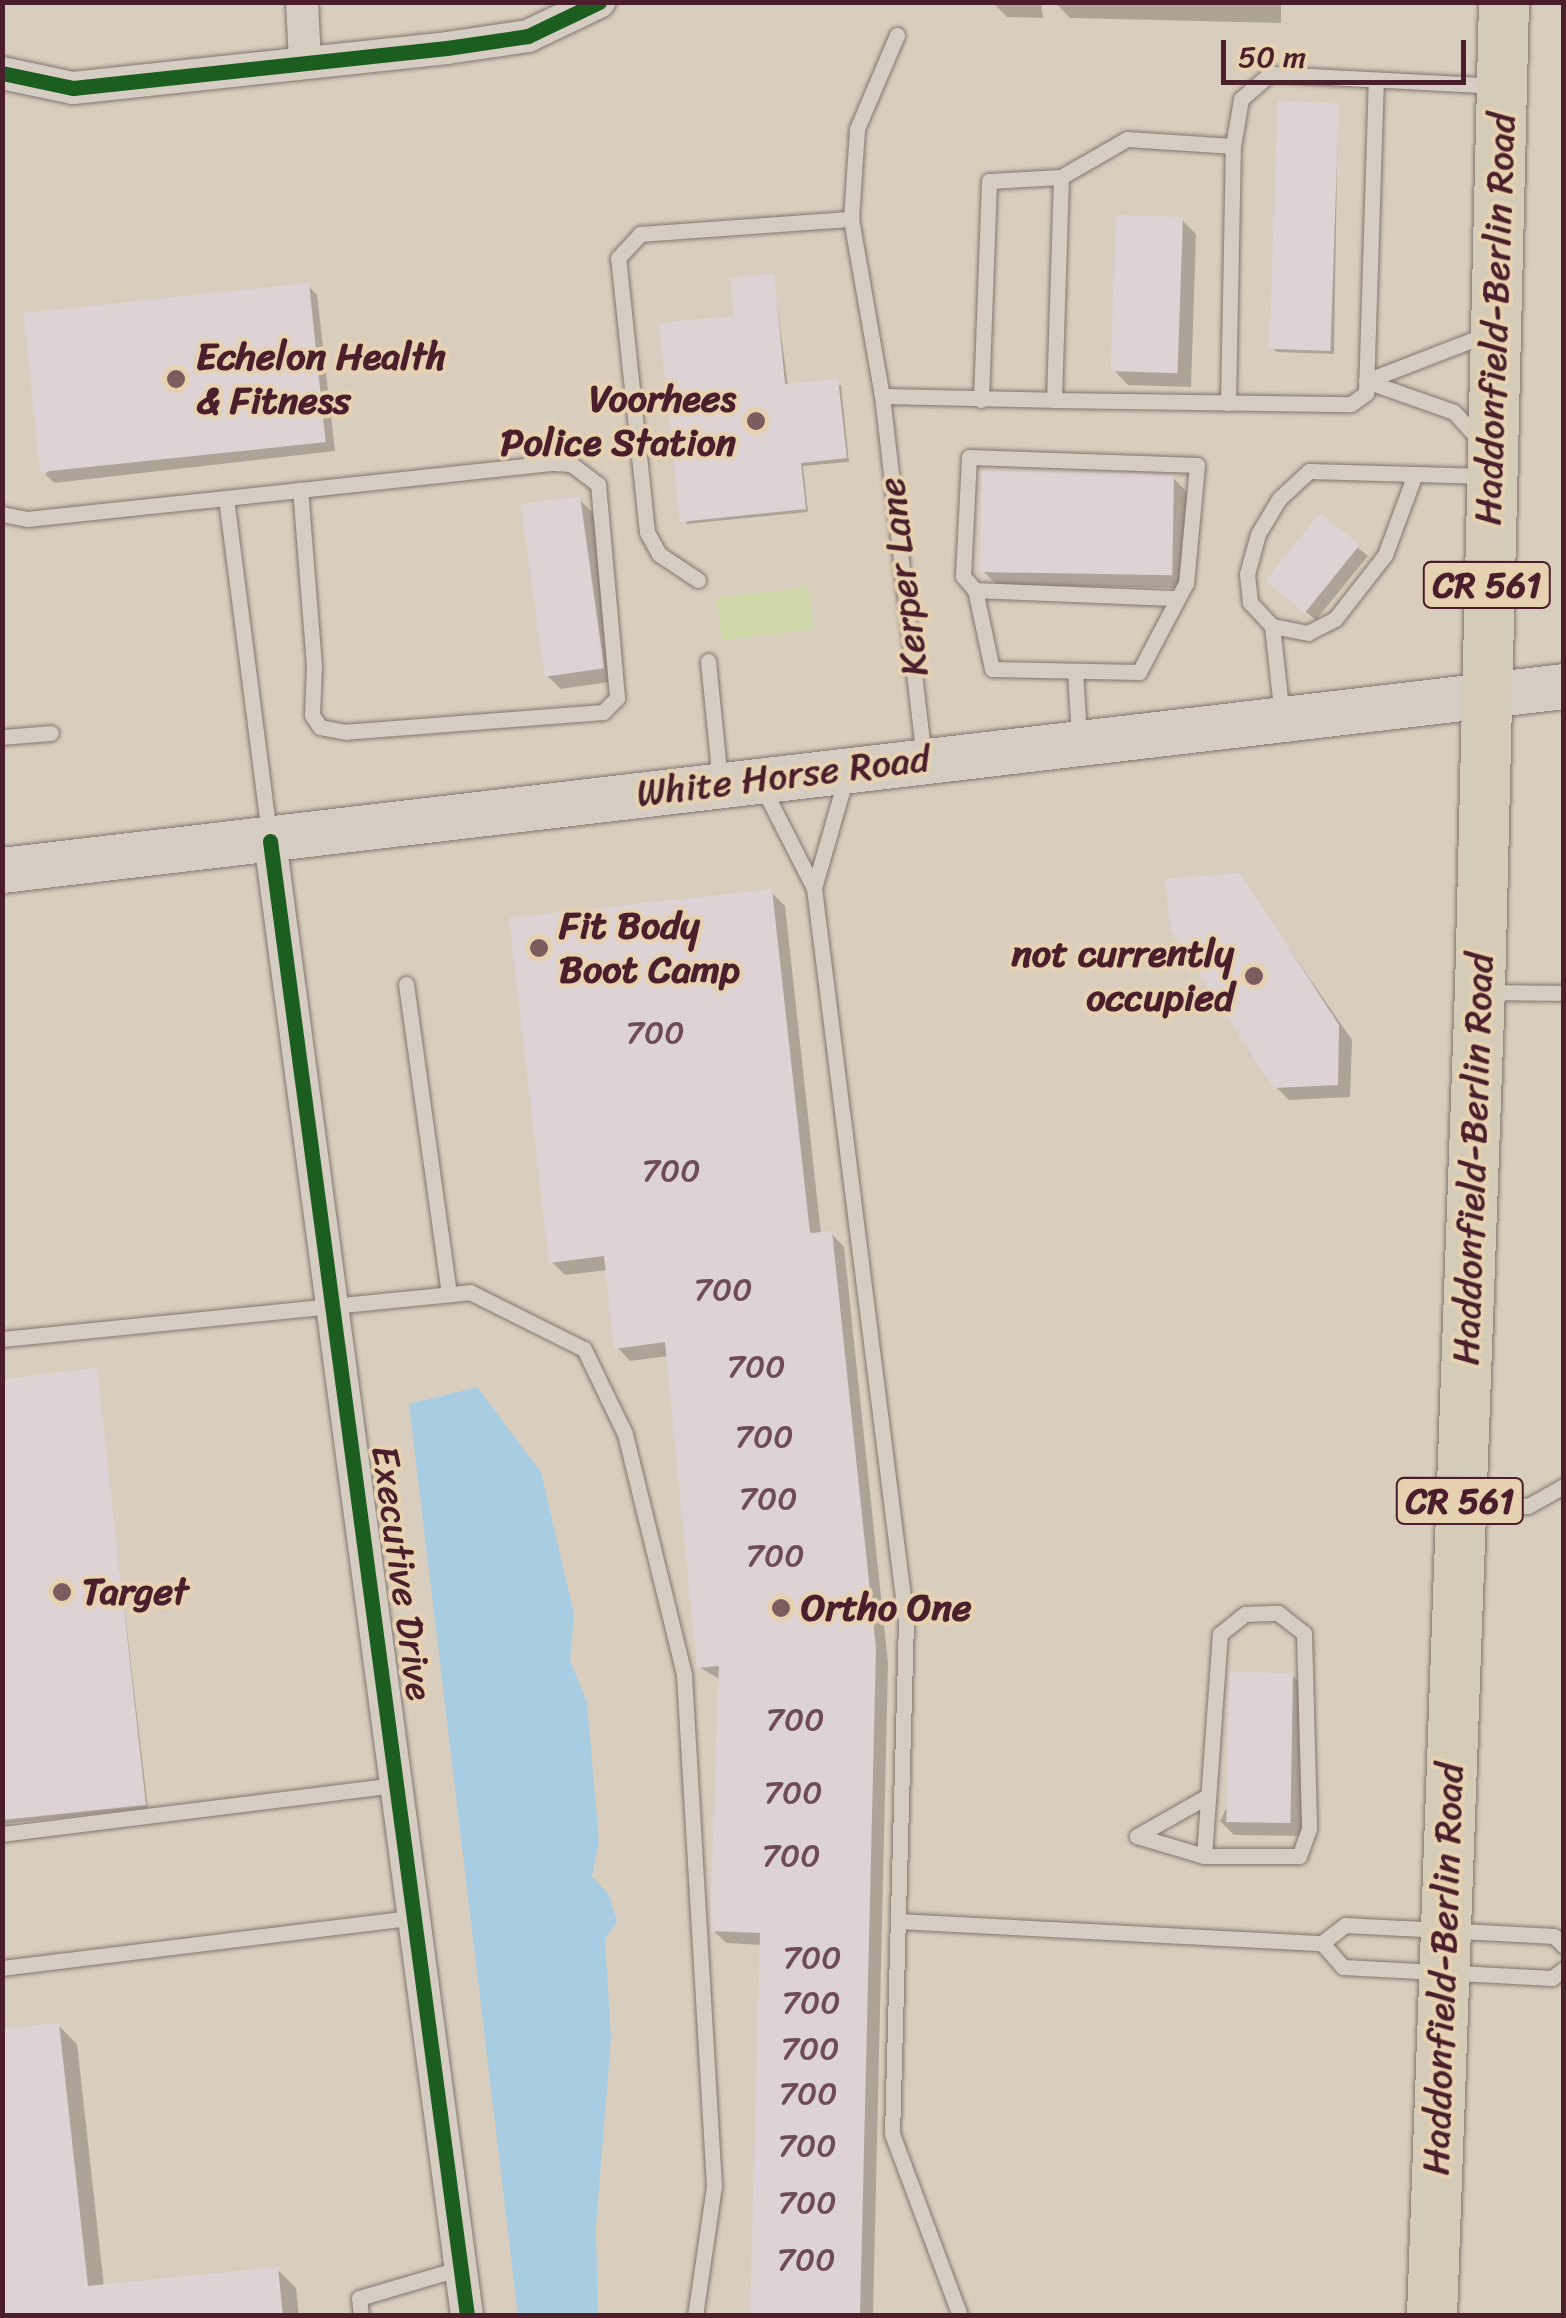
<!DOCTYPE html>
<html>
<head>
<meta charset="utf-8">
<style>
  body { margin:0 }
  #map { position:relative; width:1566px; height:2318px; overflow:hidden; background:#d9cebd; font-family:Sriracha,sans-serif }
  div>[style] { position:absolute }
  .green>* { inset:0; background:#ced7a7; transform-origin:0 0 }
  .water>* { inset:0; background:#a8cde3 }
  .shadow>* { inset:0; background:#0003 }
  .building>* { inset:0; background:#ded3d4; transform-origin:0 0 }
  .roads { filter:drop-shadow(0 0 2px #837570) drop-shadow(0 0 2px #837570) }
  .service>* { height:15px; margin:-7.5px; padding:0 7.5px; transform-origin:7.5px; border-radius:7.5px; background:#d5cdc1 }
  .minor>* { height:32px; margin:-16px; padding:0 16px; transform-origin:16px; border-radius:16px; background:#d5cdc1 }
  .secondary>* { height:45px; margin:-22.5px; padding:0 22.5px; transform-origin:22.5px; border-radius:22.5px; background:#d5cdc1 }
  .primary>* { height:50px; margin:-25px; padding:0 25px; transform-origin:25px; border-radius:25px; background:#d4ccb8 }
  .cycleway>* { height:15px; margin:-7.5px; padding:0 7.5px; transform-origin:7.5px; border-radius:7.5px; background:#1b5e20 }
  .dots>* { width:28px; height:28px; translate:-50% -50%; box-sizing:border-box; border:5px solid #e6d1b0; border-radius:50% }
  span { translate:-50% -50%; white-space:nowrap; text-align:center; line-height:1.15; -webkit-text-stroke:8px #e6d1b0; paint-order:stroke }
  .number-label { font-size:32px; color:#6f4c55 }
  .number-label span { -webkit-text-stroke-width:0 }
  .shield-label span { padding:2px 8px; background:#e6d1b0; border:2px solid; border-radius:8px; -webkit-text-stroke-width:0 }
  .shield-label { font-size:35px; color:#4a1f2b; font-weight:700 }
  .street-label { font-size:38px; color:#4a1f2b }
  .poi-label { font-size:38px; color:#4a1f2b; font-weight:700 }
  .left { translate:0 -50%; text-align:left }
  .right { translate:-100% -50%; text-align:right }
  .frame { position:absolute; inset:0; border:5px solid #4a1f2b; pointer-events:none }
  .scale { position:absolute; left:1221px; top:40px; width:245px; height:45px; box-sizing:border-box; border:5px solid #4a1f2b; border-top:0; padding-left:12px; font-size:30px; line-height:35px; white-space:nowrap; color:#4a1f2b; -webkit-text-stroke:8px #e6d1b0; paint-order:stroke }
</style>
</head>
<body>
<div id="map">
  <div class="green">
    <i style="left:808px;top:587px;width:42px;height:92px;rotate:83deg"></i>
  </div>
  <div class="water">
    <i style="clip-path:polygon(477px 1387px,541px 1472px,574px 1614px,570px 1660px,587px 1702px,599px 1841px,592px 1876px,609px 1895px,617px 1921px,605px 1940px,611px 2038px,596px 2226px,598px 2315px,518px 2315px,409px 1404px)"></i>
  </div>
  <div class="shadow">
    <i style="clip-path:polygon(992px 2px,1041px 2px,1043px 18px,1007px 17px)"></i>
    <i style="clip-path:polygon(1055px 2px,1281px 2px,1281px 23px,1070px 18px)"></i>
    <i style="clip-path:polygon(1338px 105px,1334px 354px,1277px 352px,1273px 348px)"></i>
    <i style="clip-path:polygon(1182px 220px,1196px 234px,1191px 387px,1128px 385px,1114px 370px)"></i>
    <i style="clip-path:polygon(773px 276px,788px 386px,841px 385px,849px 462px,803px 466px,808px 512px,686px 524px,737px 318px)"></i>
    <i style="clip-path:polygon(308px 286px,317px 295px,335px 451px,54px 483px,45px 474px)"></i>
    <i style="clip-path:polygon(1173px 478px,1187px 492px,1186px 588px,997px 585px,983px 571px)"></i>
    <i style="clip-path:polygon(579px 499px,593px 513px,616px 681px,561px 689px,546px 675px)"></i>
    <i style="clip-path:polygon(1320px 517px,1368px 556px,1316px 620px,1278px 590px)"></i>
    <i style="clip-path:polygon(1239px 876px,1352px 1040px,1350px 1097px,1289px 1100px,1276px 1087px)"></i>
    <i style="clip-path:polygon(771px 892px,785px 906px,821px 1234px,831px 1233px,844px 1247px,888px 1663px,873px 2316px,753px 2316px,762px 1945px,726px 1943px,713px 1930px,721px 1680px,699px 1667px,669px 1356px,630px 1361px,617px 1347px,608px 1270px,565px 1275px,552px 1262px)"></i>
    <i style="clip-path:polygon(96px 1371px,148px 1808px,2px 1824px,2px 1381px)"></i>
    <i style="clip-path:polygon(1292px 1675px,1306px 1689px,1305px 1836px,1234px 1835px,1220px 1821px)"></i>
    <i style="clip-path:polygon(58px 2025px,77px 2044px,104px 2287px,277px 2269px,296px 2288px,299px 2316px,2px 2316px)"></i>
  </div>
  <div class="building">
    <i style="left:1278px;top:101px;width:61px;height:248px;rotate:2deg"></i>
    <i style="left:1116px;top:215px;width:67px;height:156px;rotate:2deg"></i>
    <i style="clip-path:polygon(774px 273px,785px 384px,838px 379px,847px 458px,801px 463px,806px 509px,680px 522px,659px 323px,734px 316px,730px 278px)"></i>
    <i style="left:309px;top:283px;width:160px;height:287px;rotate:84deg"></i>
    <i style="left:982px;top:471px;width:192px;height:101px;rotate:1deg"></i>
    <i style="left:580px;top:496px;width:174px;height:60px;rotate:82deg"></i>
    <i style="left:1320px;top:513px;width:51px;height:87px;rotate:39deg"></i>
    <i style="clip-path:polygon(1240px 873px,1339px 1025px,1338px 1085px,1274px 1088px,1171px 931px,1165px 879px)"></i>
    <i style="clip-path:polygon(772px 889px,810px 1233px,832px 1231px,876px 1648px,860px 2316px,750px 2316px,760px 1933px,710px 1931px,719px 1666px,697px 1668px,665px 1342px,614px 1349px,604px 1256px,549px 1263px,509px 918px)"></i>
    <i style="clip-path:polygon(97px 1368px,146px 1805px,2px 1820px,2px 1379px)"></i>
    <i style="left:1229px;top:1672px;width:64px;height:150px;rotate:1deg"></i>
    <i style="clip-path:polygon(59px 2023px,88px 2286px,278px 2267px,283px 2316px,2px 2316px,2px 2029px)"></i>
  </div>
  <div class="roads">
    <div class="service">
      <i style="left:897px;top:35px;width:102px;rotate:113.1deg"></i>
      <i style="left:857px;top:129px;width:90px;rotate:93.8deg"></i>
      <i style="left:851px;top:219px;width:180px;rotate:80.1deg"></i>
      <i style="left:882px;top:396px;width:364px;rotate:83.4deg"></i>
      <i style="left:1366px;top:381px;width:93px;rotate:19.4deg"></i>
      <i style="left:1454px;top:412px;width:43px;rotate:47.8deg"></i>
      <i style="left:1366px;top:381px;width:131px;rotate:-21.1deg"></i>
      <i style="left:882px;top:396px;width:172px;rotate:1.3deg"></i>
      <i style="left:1054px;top:400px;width:223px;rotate:-88.2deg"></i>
      <i style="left:1061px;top:177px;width:76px;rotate:-29.9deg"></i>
      <i style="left:1127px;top:139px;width:106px;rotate:3.8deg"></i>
      <i style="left:1233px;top:146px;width:48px;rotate:-80.3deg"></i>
      <i style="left:1241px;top:99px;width:38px;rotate:-41deg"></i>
      <i style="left:1270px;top:74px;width:228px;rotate:3deg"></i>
      <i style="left:981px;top:400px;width:219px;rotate:-87.9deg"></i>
      <i style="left:989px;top:181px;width:72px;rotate:-3.2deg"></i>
      <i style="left:1054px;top:400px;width:297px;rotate:0.8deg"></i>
      <i style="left:1351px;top:404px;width:19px;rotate:-36deg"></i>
      <i style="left:1366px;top:393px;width:313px;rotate:-88.2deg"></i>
      <i style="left:1228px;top:403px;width:257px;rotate:-88.9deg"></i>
      <i style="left:969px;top:457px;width:228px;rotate:2deg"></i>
      <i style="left:1197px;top:465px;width:119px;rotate:95.3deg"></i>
      <i style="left:1186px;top:583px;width:101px;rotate:117.8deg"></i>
      <i style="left:1139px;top:672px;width:147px;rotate:-178.8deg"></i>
      <i style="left:992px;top:669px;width:81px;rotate:-102.1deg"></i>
      <i style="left:975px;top:590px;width:18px;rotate:-131deg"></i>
      <i style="left:963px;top:576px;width:119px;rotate:-87.1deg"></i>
      <i style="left:1309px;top:471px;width:106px;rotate:1.6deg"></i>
      <i style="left:1415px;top:474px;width:86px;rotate:110.3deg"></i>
      <i style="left:1385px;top:555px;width:81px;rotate:128deg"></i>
      <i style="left:1335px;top:619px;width:30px;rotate:153deg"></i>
      <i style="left:1308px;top:633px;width:37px;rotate:-169deg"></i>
      <i style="left:1272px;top:626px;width:33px;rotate:-133deg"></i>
      <i style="left:1250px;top:602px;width:28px;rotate:-96deg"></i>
      <i style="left:1247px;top:574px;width:41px;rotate:-74.6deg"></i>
      <i style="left:1258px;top:534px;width:41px;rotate:-59deg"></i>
      <i style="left:1279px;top:499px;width:41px;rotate:-43deg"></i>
      <i style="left:1415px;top:474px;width:71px;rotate:1.6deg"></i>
      <i style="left:226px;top:498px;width:341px;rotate:82.7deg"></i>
      <i style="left:2px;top:514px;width:25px;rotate:11deg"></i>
      <i style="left:27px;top:519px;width:104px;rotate:-6.1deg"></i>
      <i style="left:130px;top:508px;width:97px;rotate:-5.9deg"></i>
      <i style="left:226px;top:498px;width:74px;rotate:-6.2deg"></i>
      <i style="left:300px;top:490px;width:46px;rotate:-6.2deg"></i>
      <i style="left:346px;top:485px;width:208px;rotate:-6.1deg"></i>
      <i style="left:553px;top:463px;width:18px;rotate:3deg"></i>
      <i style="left:571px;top:464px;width:34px;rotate:37deg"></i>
      <i style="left:598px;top:484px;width:215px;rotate:84.9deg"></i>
      <i style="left:617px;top:698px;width:20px;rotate:135deg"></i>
      <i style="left:603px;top:712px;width:258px;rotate:175.6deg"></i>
      <i style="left:346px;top:732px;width:26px;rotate:-169deg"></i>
      <i style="left:320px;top:727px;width:14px;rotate:-124deg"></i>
      <i style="left:312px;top:715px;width:49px;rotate:-87.7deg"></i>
      <i style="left:314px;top:666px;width:177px;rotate:-94.5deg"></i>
      <i style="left:698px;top:580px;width:47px;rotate:-146.3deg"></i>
      <i style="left:659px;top:554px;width:25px;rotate:-119deg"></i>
      <i style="left:647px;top:532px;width:276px;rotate:-96deg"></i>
      <i style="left:618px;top:258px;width:33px;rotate:-47deg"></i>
      <i style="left:640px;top:234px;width:212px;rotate:-4.1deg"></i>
      <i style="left:975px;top:590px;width:197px;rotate:2.3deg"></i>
      <i style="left:1272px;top:626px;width:91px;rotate:83.7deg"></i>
      <i style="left:708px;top:661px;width:121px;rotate:84.3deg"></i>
      <i style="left:1075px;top:671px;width:66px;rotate:86.5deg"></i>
      <i style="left:2px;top:737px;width:49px;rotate:-4.7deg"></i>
      <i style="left:763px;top:788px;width:112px;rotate:63deg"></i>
      <i style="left:814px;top:888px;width:739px;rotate:82.85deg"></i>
      <i style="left:906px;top:1621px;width:513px;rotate:91.56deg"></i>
      <i style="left:892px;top:2134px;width:194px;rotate:69.5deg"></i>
      <i style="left:814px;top:888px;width:116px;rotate:-73.9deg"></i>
      <i style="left:406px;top:984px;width:313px;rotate:82.1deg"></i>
      <i style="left:1484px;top:992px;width:80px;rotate:0.7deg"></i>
      <i style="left:2px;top:1339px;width:470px;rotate:-5.7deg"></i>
      <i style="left:470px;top:1292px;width:127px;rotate:26.6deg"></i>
      <i style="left:584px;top:1349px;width:94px;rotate:64.2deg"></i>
      <i style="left:625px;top:1434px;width:248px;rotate:76.2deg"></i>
      <i style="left:684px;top:1675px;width:512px;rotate:86.64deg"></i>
      <i style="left:714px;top:2186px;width:131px;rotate:98.3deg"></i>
      <i style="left:1469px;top:1503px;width:59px;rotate:2.9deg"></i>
      <i style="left:1528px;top:1506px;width:41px;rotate:-29.1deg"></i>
      <i style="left:2px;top:1834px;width:399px;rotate:-7.1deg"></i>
      <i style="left:1204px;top:1856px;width:223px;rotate:-85.9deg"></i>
      <i style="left:1220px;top:1634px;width:32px;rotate:-39deg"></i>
      <i style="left:1245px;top:1614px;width:33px;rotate:-2deg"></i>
      <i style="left:1278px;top:1613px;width:33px;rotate:38deg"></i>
      <i style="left:1304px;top:1633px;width:196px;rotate:88.5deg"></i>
      <i style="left:1309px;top:1829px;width:29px;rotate:110deg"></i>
      <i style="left:1299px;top:1856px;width:95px;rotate:180deg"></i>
      <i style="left:1204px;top:1856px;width:70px;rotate:-163.4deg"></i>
      <i style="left:1137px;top:1836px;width:79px;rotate:-29.5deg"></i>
      <i style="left:898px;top:1921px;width:425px;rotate:3deg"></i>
      <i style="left:1322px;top:1943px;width:29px;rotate:-38deg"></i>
      <i style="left:1345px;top:1925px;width:209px;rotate:3deg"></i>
      <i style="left:1554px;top:1936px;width:14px;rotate:45deg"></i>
      <i style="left:1322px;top:1943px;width:32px;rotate:49deg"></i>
      <i style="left:1343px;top:1967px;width:209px;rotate:3deg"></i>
      <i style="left:1552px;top:1978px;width:15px;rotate:-37deg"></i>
      <i style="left:2px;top:1968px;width:416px;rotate:-7deg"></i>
      <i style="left:361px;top:2316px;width:18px;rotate:-96deg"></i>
      <i style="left:359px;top:2298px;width:106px;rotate:-16.4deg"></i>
    </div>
    <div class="minor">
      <i style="left:302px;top:2px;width:59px;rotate:87.1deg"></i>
      <i style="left:2px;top:73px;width:73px;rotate:11.9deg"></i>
      <i style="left:73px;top:88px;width:376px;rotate:-6.1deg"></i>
      <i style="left:447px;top:48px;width:82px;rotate:-8.4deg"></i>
      <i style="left:528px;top:36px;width:79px;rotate:-25.6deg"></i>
      <i style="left:270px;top:841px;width:1488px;rotate:82.39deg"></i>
    </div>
    <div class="secondary">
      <i style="left:2px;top:870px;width:1573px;rotate:-6.72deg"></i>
    </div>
    <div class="primary">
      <i style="left:1432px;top:2316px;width:1326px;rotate:-87.93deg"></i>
      <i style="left:1480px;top:991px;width:989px;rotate:-88.61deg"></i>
    </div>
  </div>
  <div class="cycleway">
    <i style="left:2px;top:73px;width:73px;rotate:11.9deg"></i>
    <i style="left:73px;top:88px;width:376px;rotate:-6.1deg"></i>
    <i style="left:447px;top:48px;width:82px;rotate:-8.4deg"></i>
    <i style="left:528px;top:36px;width:79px;rotate:-25.6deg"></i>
    <i style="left:270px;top:841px;width:1488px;rotate:82.39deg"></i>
  </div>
  <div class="dots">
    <i style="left:176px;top:379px;background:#7c5c5e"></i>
    <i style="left:756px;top:421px;background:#7c5c5e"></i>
    <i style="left:539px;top:948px;background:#7c5c5e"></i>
    <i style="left:1254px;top:976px;background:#7c5c5e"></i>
    <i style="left:62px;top:1592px;background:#7c5c5e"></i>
    <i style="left:781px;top:1608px;background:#7c5c5e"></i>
  </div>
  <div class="number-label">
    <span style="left:655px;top:1033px">700</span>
    <span style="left:671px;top:1171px">700</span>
    <span style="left:723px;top:1290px">700</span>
    <span style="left:756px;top:1367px">700</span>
    <span style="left:764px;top:1437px">700</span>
    <span style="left:768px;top:1499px">700</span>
    <span style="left:775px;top:1556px">700</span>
    <span style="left:795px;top:1720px">700</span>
    <span style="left:793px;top:1793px">700</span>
    <span style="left:791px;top:1856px">700</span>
    <span style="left:812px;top:1958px">700</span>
    <span style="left:811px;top:2003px">700</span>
    <span style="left:810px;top:2049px">700</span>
    <span style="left:808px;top:2094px">700</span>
    <span style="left:807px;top:2146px">700</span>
    <span style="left:807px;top:2203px">700</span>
    <span style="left:806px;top:2260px">700</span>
  </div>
  <div class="shield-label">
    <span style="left:1487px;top:585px">CR 561</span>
    <span style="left:1460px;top:1501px">CR 561</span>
  </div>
  <div class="street-label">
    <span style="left:1495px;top:319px;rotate:-88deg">Haddonfield-Berlin Road</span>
    <span style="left:903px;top:577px;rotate:-97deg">Kerper Lane</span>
    <span style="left:783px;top:776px;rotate:-7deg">White Horse Road</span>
    <span style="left:1473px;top:1159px;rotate:-88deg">Haddonfield-Berlin Road</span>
    <span style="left:402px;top:1573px;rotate:82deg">Executive Drive</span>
    <span style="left:1443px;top:1969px;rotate:-88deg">Haddonfield-Berlin Road</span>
  </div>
  <div class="poi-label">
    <span class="left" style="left:196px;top:379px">Echelon Health<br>&amp; Fitness</span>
    <span class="right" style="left:736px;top:421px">Voorhees<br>Police Station</span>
    <span class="left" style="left:559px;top:948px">Fit Body<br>Boot Camp</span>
    <span class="right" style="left:1234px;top:976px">not currently<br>occupied</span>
    <span class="left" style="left:82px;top:1592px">Target</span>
    <span class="left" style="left:801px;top:1608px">Ortho One</span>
  </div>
  <div class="frame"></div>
  <div class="scale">50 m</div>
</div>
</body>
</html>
